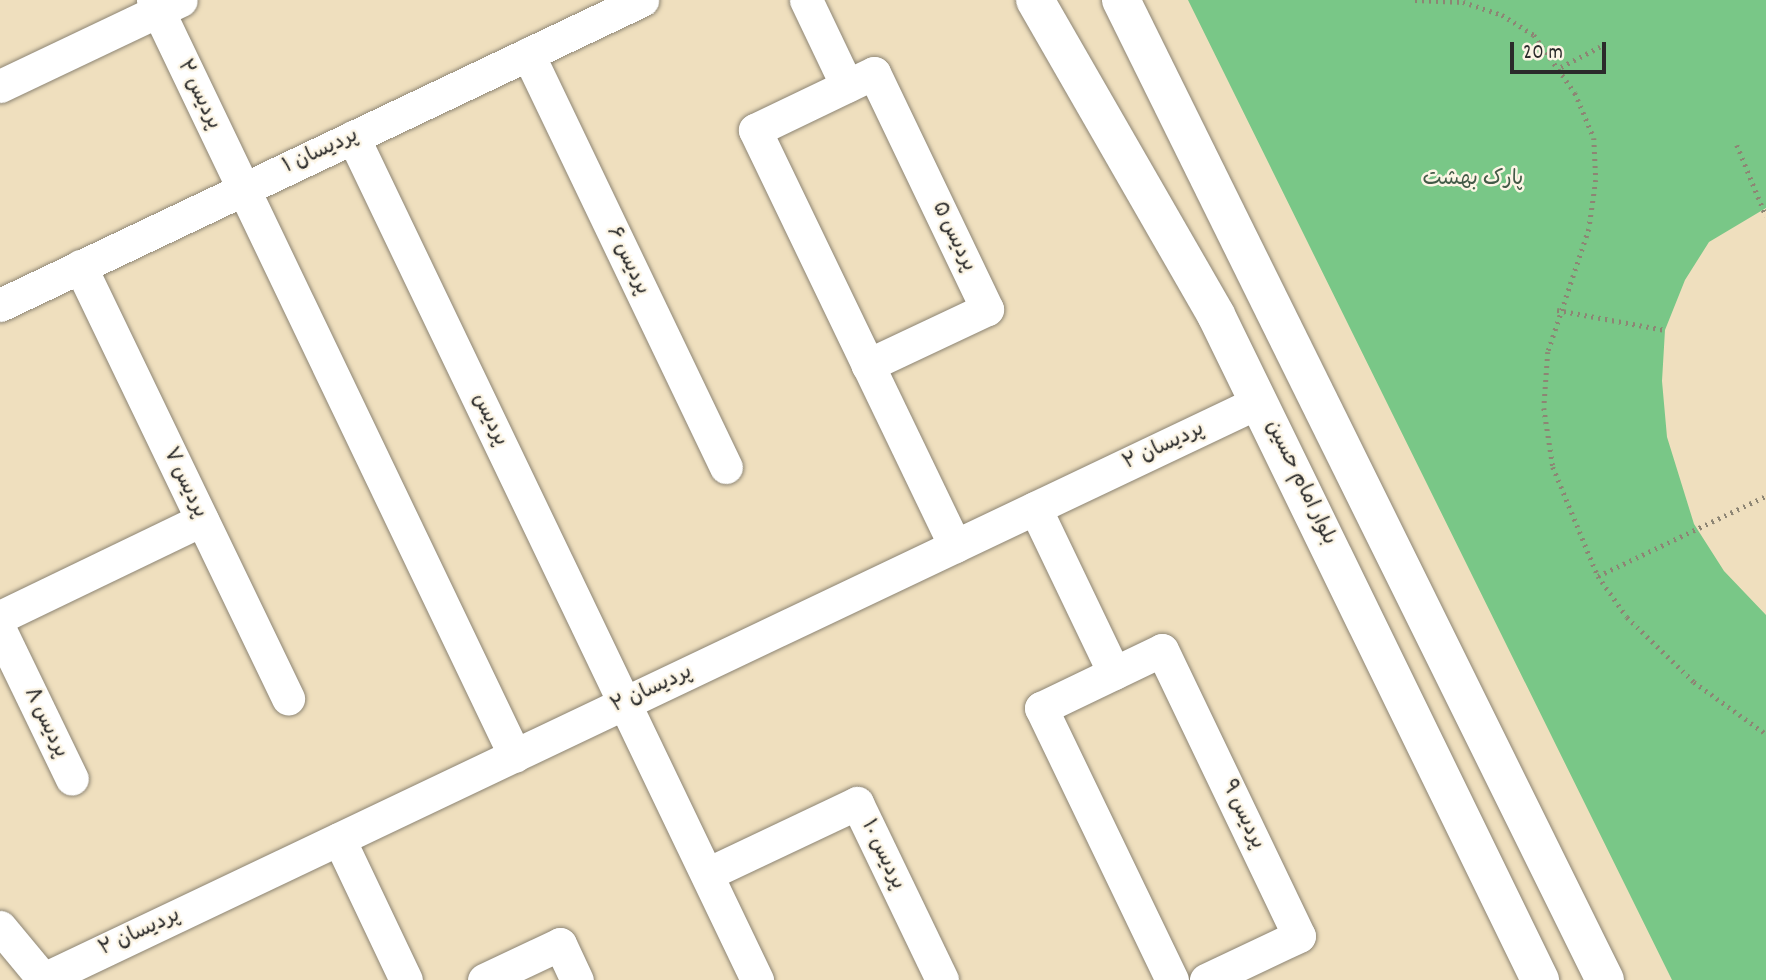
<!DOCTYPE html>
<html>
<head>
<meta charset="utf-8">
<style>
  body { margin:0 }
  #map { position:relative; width:1766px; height:980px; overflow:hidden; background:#efdfbe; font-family:Dekko,"Playpen Sans Arabic",sans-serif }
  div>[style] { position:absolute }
  .green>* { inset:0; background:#79c787 }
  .path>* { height:4.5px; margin-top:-2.25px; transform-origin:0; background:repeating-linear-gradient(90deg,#8d8574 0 2px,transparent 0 7px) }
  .roads { filter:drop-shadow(0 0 2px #8d8574) drop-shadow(0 0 2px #8d8574) }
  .street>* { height:33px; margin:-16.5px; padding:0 16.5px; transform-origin:16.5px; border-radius:16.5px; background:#fff }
  .secondary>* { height:38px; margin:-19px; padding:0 19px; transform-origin:19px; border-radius:19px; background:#fff }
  span { translate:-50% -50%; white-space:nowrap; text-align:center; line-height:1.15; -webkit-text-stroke:5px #fcf5e5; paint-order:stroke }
  .street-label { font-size:21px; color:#2b2b2b }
  .park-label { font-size:21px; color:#425a47 }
  .scale { position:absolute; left:1510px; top:42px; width:96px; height:32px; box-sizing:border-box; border:4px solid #2b2b2b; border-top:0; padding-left:9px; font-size:21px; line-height:24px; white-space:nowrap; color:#2b2b2b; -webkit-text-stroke:5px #fcf5e5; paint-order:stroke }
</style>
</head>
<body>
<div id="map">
  <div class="green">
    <i style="clip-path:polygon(1188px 0,1766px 0,1766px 208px,1709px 242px,1685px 280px,1665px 330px,1662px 381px,1667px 437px,1694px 524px,1724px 571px,1766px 615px,1766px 980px,1672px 980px)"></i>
  </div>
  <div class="path">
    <i style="left:1415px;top:0;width:48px;rotate:2.4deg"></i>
    <i style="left:1463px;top:2px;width:41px;rotate:18.4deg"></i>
    <i style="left:1502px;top:15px;width:38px;rotate:32deg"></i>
    <i style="left:1534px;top:35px;width:71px;rotate:54.7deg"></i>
    <i style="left:1575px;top:93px;width:49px;rotate:67.1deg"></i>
    <i style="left:1594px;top:138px;width:42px;rotate:87.3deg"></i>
    <i style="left:1596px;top:180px;width:49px;rotate:98.1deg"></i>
    <i style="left:1589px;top:229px;width:130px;rotate:108.4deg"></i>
    <i style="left:1548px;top:352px;width:56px;rotate:94.1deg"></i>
    <i style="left:1544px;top:408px;width:60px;rotate:81.3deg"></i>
    <i style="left:1553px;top:467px;width:118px;rotate:67.6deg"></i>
    <i style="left:1598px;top:576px;width:50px;rotate:54.7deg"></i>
    <i style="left:1627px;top:617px;width:93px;rotate:44.1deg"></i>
    <i style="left:1694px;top:682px;width:89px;rotate:35.8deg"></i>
    <i style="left:1561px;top:67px;width:47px;rotate:-27.6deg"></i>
    <i style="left:1737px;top:145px;width:77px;rotate:67.8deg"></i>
    <i style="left:1557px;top:310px;width:110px;rotate:10.5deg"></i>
    <i style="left:1598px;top:576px;width:186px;rotate:-25.5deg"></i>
  </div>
  <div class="roads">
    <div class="street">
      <i style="left:153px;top:0;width:838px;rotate:64.41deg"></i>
      <i style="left:806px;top:0;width:95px;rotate:64.5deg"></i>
      <i style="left:528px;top:54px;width:458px;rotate:64.4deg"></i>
      <i style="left:874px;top:73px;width:262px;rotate:64.4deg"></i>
      <i style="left:987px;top:309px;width:132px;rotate:154.8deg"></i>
      <i style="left:868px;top:365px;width:261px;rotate:-115.7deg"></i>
      <i style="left:755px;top:130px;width:132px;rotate:-25.6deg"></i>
      <i style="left:0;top:86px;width:200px;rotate:-25.4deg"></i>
      <i style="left:353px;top:137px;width:935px;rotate:64.39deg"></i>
      <i style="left:80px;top:266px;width:480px;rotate:64.3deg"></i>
      <i style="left:0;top:305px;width:711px;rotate:-25.41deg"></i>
      <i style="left:868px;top:365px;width:201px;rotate:64.3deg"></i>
      <i style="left:1035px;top:508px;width:183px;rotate:64.4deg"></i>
      <i style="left:0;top:617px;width:224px;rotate:-25.7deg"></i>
      <i style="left:0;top:630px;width:165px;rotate:64.2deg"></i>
      <i style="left:339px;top:839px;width:156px;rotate:64.6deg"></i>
      <i style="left:707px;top:874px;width:166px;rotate:-25.3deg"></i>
      <i style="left:857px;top:803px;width:196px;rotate:64.3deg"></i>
      <i style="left:0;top:927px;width:69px;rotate:50.3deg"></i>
      <i style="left:44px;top:979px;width:1346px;rotate:-25.42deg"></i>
      <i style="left:484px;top:980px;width:84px;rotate:-25.3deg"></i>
      <i style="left:560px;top:944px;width:40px;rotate:65deg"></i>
      <i style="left:1172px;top:980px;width:302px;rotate:-115.7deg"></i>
      <i style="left:1041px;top:708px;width:134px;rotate:-25.6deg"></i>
      <i style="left:1162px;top:650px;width:317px;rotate:64.4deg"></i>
      <i style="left:1299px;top:936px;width:103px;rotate:154.7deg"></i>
    </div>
    <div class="secondary">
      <i style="left:1035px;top:0;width:363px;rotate:60.1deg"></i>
      <i style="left:1216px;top:315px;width:740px;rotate:64.02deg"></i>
      <i style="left:1121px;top:0;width:1093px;rotate:63.72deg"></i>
    </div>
  </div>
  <div class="street-label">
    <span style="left:198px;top:95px;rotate:64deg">پردیس ۲</span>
    <span style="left:321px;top:152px;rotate:-25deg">پردیسان ۱</span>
    <span style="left:953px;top:237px;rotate:64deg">پردیس ۵</span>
    <span style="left:627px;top:261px;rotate:64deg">پردیس ۶</span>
    <span style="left:489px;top:420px;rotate:64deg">پردیس</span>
    <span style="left:1164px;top:447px;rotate:-25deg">پردیسان ۲</span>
    <span style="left:184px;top:483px;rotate:64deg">پردیس ۷</span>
    <span style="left:1300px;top:483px;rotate:64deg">بلوار امام حسین</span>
    <span style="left:652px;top:690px;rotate:-25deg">پردیسان ۲</span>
    <span style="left:45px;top:723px;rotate:64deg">پردیس ۸</span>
    <span style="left:1242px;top:815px;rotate:64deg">پردیس ۹</span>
    <span style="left:882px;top:855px;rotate:64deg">پردیس ۱۰</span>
    <span style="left:140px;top:933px;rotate:-25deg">پردیسان ۲</span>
  </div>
  <div class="park-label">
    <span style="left:1473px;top:180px">پارک بهشت</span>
  </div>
  <div class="scale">20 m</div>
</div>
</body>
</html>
